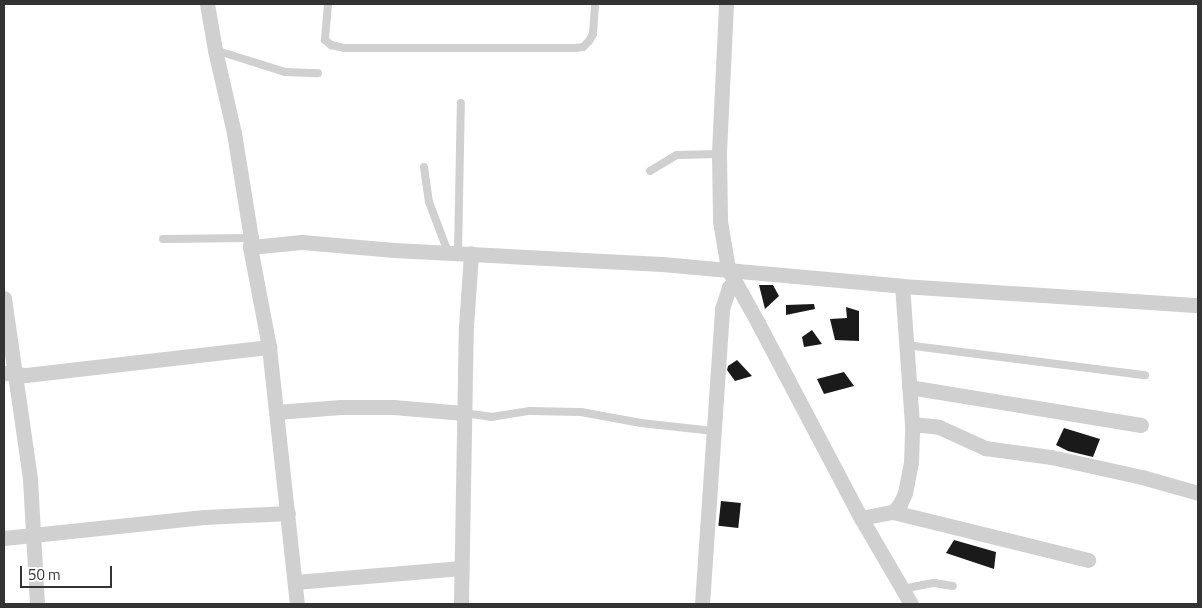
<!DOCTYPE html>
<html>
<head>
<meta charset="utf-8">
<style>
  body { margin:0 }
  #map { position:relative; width:1202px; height:608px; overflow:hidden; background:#fff; font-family:"Titillium Web",sans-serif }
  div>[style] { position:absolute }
  .building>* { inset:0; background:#1a1a1a; transform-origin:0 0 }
  .lane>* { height:8px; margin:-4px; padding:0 4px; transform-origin:4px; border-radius:4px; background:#d0d0d0 }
  .street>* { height:15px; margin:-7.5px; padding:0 7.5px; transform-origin:7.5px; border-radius:7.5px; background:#d0d0d0 }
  span { translate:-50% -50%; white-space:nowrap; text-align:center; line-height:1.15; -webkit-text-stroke:5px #fff; paint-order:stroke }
  .frame { position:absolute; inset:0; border:5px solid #333; pointer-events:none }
  .scale { position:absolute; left:20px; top:566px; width:92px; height:22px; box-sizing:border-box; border:2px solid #333; border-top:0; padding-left:6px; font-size:15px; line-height:18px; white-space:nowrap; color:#333; -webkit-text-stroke:4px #fff; paint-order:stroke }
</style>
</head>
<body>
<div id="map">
  <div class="building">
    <i style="clip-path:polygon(759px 285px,773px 285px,779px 296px,765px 309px)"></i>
    <i style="clip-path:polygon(814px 304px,815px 309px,786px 315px,786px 305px)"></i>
    <i style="clip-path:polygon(846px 307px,859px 311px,859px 341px,835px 340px,830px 319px,847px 318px)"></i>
    <i style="clip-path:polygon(812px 330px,822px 344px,804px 347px,802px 337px)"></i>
    <i style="clip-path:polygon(737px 360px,752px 376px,735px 381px,727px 370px,728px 366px)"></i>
    <i style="clip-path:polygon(844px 372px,854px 386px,824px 394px,817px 379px)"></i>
    <i style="clip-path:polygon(1064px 428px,1100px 439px,1093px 457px,1068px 451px,1056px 445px)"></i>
    <i style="left:721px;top:501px;width:20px;height:25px;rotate:6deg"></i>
    <i style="clip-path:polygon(954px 540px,996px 552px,994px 569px,946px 553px)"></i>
  </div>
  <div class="lane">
    <i style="left:328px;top:4px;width:36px;rotate:95deg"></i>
    <i style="left:325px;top:40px;width:8px;rotate:40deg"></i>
    <i style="left:331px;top:45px;width:13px;rotate:13deg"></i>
    <i style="left:344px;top:48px;width:231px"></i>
    <i style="left:575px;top:48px;width:8px;rotate:-7deg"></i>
    <i style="left:583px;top:47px;width:8px;rotate:-45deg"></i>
    <i style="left:589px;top:41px;width:8px;rotate:-60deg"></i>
    <i style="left:593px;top:34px;width:30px;rotate:-86deg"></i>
    <i style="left:215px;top:50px;width:73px;rotate:17.4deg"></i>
    <i style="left:285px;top:72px;width:33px;rotate:2deg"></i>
    <i style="left:424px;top:167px;width:35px;rotate:82deg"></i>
    <i style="left:429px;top:202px;width:53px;rotate:69.2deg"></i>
    <i style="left:650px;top:171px;width:31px;rotate:-31deg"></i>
    <i style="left:677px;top:155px;width:42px;rotate:-1.4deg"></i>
    <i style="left:163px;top:239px;width:88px;rotate:-0.7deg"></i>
    <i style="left:458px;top:253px;width:150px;rotate:-88.9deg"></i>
    <i style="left:906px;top:345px;width:241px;rotate:7.2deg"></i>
    <i style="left:464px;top:413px;width:27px;rotate:8deg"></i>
    <i style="left:491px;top:417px;width:39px;rotate:-9deg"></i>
    <i style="left:530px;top:411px;width:51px;rotate:1.1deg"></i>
    <i style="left:581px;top:412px;width:61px;rotate:10.4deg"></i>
    <i style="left:641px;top:423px;width:73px;rotate:6.3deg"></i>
    <i style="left:902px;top:589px;width:33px;rotate:-11deg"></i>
    <i style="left:934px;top:583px;width:19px;rotate:9deg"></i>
  </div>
  <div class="street">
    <i style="left:207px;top:4px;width:47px;rotate:80.1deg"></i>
    <i style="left:215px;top:50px;width:85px;rotate:77.1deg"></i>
    <i style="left:234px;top:133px;width:106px;rotate:80.8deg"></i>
    <i style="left:251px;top:238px;width:9px;rotate:96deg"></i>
    <i style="left:250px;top:247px;width:102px;rotate:79.2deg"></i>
    <i style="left:269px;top:347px;width:259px;rotate:83.8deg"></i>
    <i style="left:726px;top:4px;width:150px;rotate:92.7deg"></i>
    <i style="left:719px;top:154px;width:67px;rotate:89.1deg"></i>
    <i style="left:720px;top:221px;width:49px;rotate:80.5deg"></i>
    <i style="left:728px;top:269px;width:62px;rotate:60.9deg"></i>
    <i style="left:758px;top:323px;width:221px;rotate:62.2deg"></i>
    <i style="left:861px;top:518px;width:99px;rotate:59.8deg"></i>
    <i style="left:250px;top:247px;width:52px;rotate:-5.5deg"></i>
    <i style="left:302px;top:242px;width:92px;rotate:5deg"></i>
    <i style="left:394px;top:250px;width:268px;rotate:3deg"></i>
    <i style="left:662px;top:264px;width:241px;rotate:5.2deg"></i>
    <i style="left:902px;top:286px;width:297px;rotate:3.7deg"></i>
    <i style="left:4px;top:298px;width:183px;rotate:81.8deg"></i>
    <i style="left:30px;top:479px;width:125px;rotate:86.8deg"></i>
    <i style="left:4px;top:373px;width:22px;rotate:5deg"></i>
    <i style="left:26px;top:375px;width:245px;rotate:-6.6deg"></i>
    <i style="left:909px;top:387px;width:235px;rotate:9.3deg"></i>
    <i style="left:276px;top:412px;width:65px;rotate:-4.4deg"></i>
    <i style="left:341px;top:407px;width:52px"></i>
    <i style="left:393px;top:407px;width:71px;rotate:4.8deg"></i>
    <i style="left:912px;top:424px;width:27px;rotate:6deg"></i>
    <i style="left:939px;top:427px;width:51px;rotate:24.5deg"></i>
    <i style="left:985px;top:448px;width:67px;rotate:7.8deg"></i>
    <i style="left:1051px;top:457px;width:93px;rotate:12.4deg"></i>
    <i style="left:1142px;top:477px;width:58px;rotate:15.9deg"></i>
    <i style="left:893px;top:512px;width:11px;rotate:-49deg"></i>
    <i style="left:900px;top:504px;width:12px;rotate:-66deg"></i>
    <i style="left:905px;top:493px;width:32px;rotate:-79deg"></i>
    <i style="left:911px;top:462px;width:38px;rotate:-88deg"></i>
    <i style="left:912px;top:424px;width:138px;rotate:-94.1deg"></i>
    <i style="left:861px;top:518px;width:33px;rotate:-11deg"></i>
    <i style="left:893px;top:512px;width:201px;rotate:13.8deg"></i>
    <i style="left:4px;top:538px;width:201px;rotate:-6deg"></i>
    <i style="left:204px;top:517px;width:84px;rotate:-2.7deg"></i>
    <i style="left:295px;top:582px;width:167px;rotate:-4.8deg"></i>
    <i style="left:461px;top:604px;width:277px;rotate:-89deg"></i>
    <i style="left:466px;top:327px;width:74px;rotate:-86.1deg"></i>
    <i style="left:702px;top:604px;width:296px;rotate:-86.1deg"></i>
    <i style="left:722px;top:309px;width:23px;rotate:-72deg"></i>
    <i style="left:729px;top:287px;width:7px;rotate:-45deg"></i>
  </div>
  <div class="frame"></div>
  <div class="scale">50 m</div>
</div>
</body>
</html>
